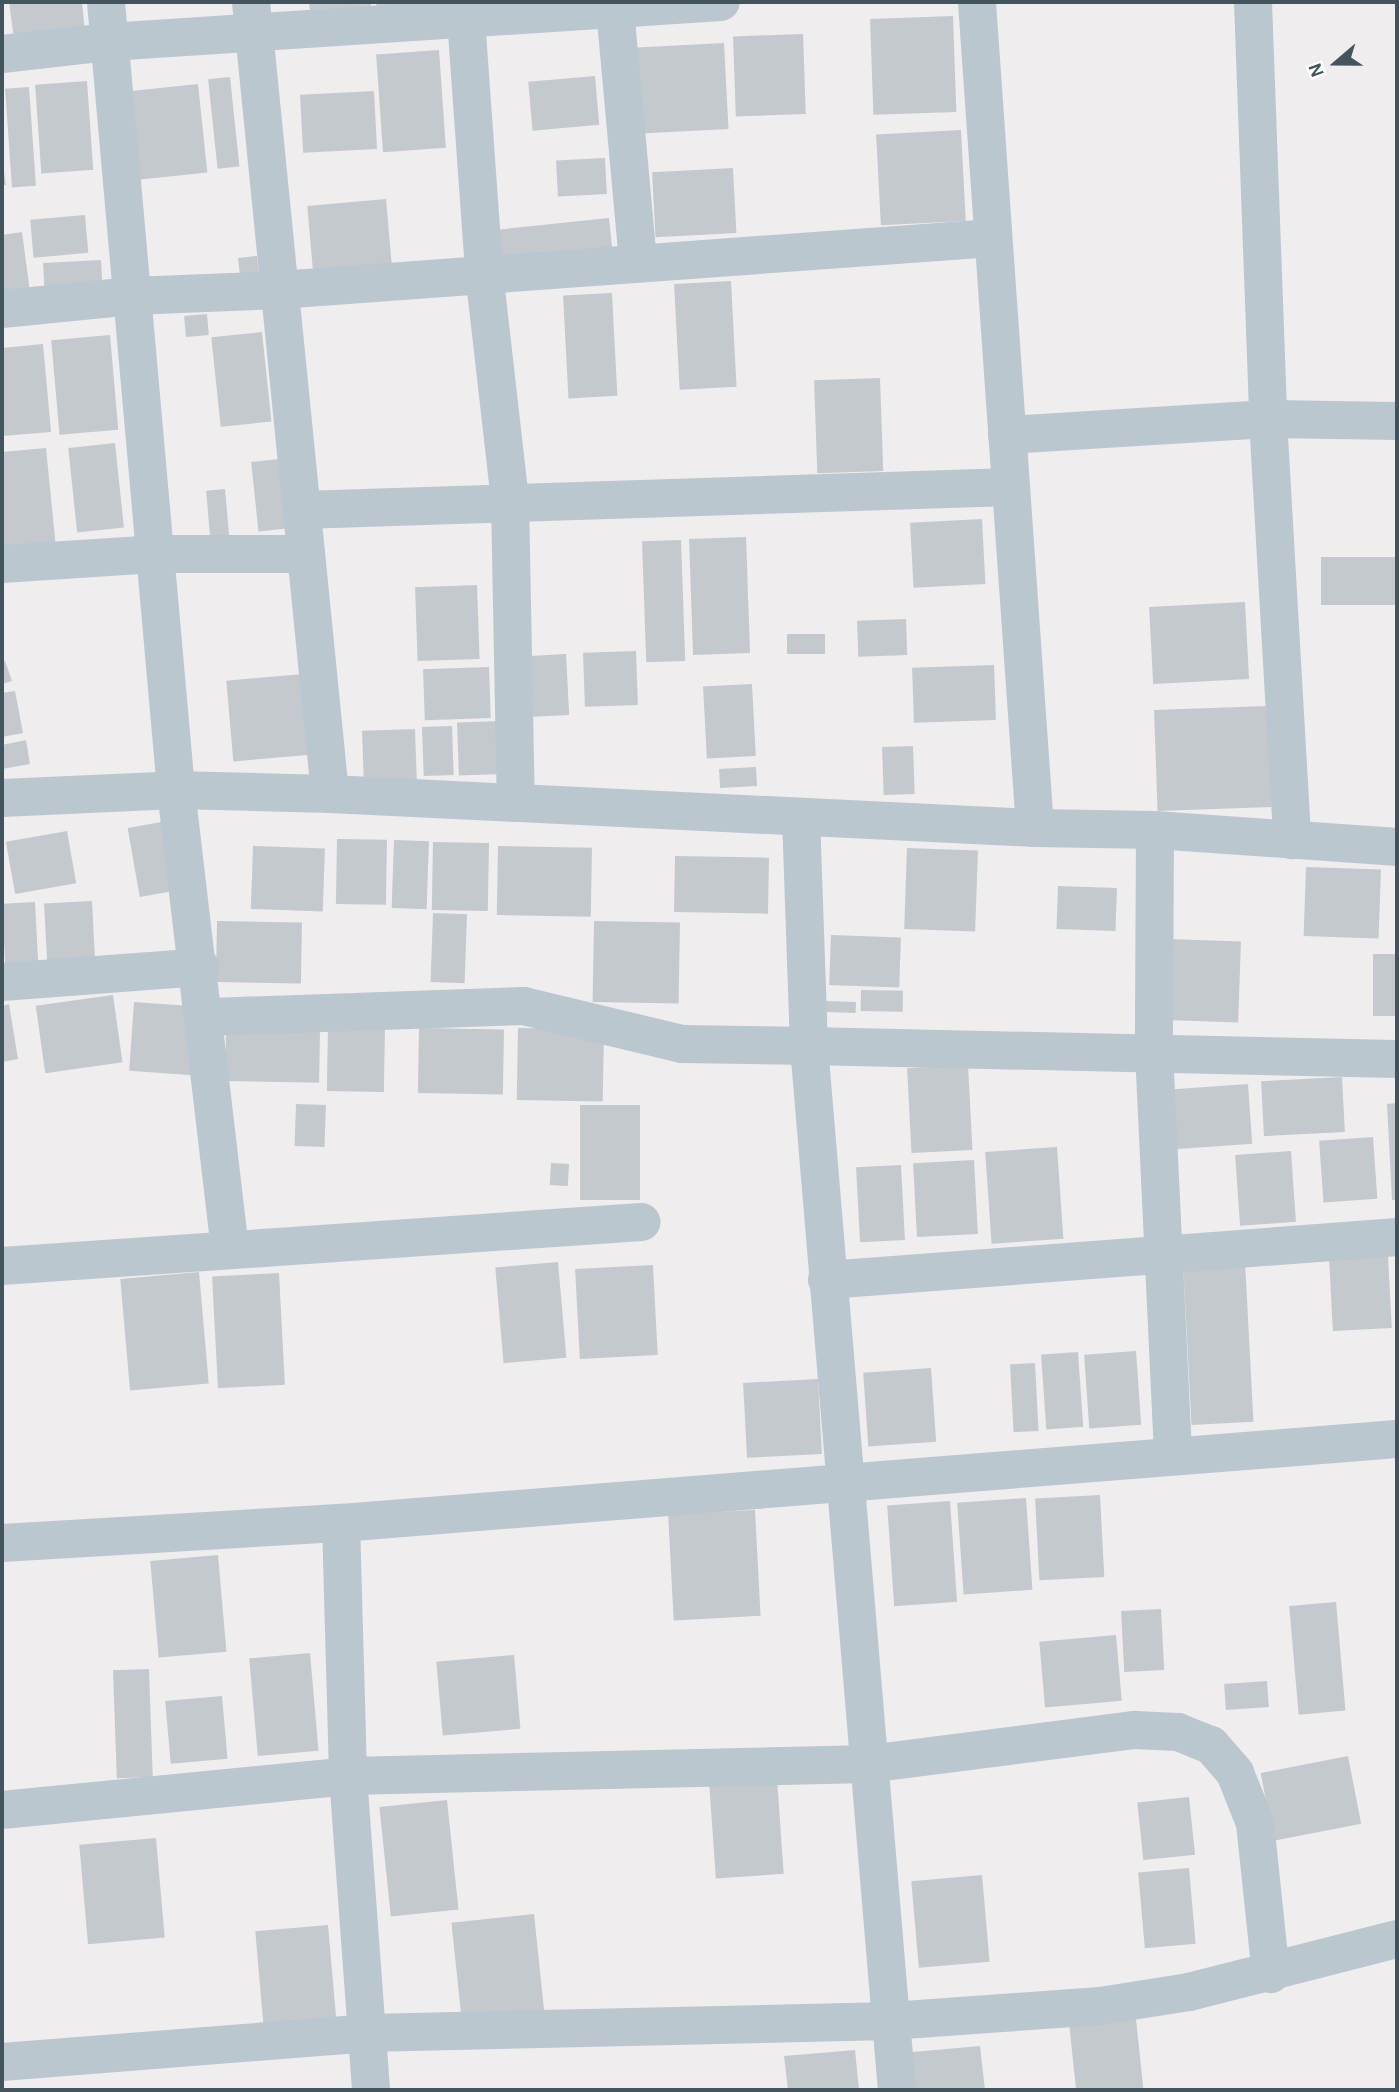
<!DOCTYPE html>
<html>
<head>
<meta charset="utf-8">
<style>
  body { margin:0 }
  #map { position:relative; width:1399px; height:2092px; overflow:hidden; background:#f0edee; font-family:Karla,sans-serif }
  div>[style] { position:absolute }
  .building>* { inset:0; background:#c4c9ce; transform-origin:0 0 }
  .minor>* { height:38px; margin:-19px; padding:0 19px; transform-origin:19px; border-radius:19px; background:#bac7ce }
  span { translate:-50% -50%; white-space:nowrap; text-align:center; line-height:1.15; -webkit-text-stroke:7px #fff; paint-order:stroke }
  .frame { position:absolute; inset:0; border:4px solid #44545c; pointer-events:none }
  .north { position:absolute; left:1301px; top:28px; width:70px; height:70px; -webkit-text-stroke:5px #fff; paint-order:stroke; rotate:250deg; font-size:19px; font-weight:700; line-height:28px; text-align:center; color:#44545c }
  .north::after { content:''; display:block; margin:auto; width:24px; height:32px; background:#44545c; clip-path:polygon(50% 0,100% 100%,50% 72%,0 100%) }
</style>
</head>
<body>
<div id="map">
  <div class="building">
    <i style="clip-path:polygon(9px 2px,82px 2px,85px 32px,14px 39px)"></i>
    <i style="clip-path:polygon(309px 2px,371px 2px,371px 6px,310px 11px)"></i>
    <i style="clip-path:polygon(376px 2px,446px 2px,377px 11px)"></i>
    <i style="left:953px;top:16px;width:96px;height:83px;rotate:88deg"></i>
    <i style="left:803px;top:34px;width:80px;height:70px;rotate:88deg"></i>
    <i style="left:724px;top:43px;width:86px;height:92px;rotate:87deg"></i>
    <i style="left:439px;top:50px;width:98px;height:63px;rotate:86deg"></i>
    <i style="left:595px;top:76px;width:49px;height:67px;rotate:85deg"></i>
    <i style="left:230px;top:77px;width:90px;height:22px;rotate:84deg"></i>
    <i style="left:87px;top:81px;width:89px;height:52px;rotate:86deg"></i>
    <i style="left:198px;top:84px;width:89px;height:79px;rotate:84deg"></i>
    <i style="left:29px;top:87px;width:99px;height:24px;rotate:86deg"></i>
    <i style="left:374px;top:91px;width:58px;height:74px;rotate:87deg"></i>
    <i style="left:961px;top:130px;width:91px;height:85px;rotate:87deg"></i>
    <i style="clip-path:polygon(2px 158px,6px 185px,2px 185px)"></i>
    <i style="left:605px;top:158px;width:36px;height:49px;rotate:87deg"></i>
    <i style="left:733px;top:168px;width:65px;height:81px;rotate:87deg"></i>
    <i style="left:386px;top:199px;width:71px;height:79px;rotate:85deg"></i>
    <i style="left:85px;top:215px;width:38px;height:55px;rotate:85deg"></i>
    <i style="left:609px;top:218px;width:31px;height:117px;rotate:84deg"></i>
    <i style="clip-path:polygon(22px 232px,30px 292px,2px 295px,2px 235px)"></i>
    <i style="left:257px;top:256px;width:20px;height:19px;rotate:84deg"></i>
    <i style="left:101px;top:260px;width:33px;height:58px;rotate:87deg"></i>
    <i style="left:731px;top:281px;width:106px;height:57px;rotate:87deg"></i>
    <i style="left:612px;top:293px;width:103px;height:49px;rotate:87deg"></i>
    <i style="left:207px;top:314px;width:21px;height:23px;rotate:85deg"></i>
    <i style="left:262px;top:332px;width:90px;height:51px;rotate:84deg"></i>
    <i style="left:110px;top:335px;width:95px;height:59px;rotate:85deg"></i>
    <i style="clip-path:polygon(43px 344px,51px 432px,2px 436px,2px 348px)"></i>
    <i style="left:880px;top:378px;width:93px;height:66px;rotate:88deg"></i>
    <i style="left:115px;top:443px;width:85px;height:47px;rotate:84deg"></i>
    <i style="clip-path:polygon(46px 448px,56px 548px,2px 553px,2px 452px)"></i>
    <i style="left:279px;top:459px;width:70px;height:28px;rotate:84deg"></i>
    <i style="left:225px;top:489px;width:48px;height:19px;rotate:85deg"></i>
    <i style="left:982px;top:519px;width:65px;height:72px;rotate:87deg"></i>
    <i style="left:746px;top:537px;width:116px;height:57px;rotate:88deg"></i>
    <i style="left:681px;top:540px;width:121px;height:39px;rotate:88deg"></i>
    <i style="left:1397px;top:557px;width:48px;height:76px;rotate:90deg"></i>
    <i style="left:477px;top:585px;width:74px;height:62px;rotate:88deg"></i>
    <i style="left:1245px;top:602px;width:77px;height:96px;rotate:87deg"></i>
    <i style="left:906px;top:619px;width:36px;height:49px;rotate:88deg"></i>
    <i style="left:825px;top:634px;width:20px;height:38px;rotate:90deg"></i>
    <i style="left:636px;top:651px;width:54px;height:53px;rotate:88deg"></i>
    <i style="left:566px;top:654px;width:61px;height:36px;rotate:87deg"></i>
    <i style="clip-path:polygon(5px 661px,12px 681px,2px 684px,2px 662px)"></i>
    <i style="left:994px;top:665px;width:55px;height:82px;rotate:88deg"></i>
    <i style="left:489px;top:667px;width:51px;height:66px;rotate:88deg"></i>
    <i style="left:303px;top:674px;width:81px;height:77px;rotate:85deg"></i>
    <i style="left:752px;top:684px;width:72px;height:49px;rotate:87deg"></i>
    <i style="clip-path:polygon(15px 691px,23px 733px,2px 737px,2px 693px)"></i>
    <i style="left:1268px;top:706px;width:101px;height:114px;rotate:88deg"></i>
    <i style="left:500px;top:721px;width:53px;height:43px;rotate:88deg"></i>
    <i style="left:452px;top:726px;width:49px;height:30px;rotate:88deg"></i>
    <i style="left:415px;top:729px;width:51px;height:53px;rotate:88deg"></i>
    <i style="clip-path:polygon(26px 740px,30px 764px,2px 769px,2px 745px)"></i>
    <i style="left:913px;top:746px;width:48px;height:31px;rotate:88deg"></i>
    <i style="left:756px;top:767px;width:19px;height:37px;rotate:87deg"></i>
    <i style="left:167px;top:821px;width:70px;height:40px;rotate:80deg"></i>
    <i style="left:67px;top:831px;width:53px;height:62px;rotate:80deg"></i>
    <i style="left:337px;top:839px;width:50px;height:65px;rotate:1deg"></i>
    <i style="left:394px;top:840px;width:35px;height:68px;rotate:2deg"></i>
    <i style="left:433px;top:842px;width:56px;height:68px;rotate:1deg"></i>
    <i style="left:253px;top:846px;width:72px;height:63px;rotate:2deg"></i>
    <i style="left:498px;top:846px;width:94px;height:69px;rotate:1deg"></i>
    <i style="left:907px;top:848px;width:71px;height:81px;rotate:2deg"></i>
    <i style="left:675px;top:856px;width:94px;height:56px;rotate:1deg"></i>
    <i style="left:1306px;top:867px;width:75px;height:69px;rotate:2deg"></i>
    <i style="left:1058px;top:886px;width:59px;height:43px;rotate:2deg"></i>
    <i style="left:92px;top:901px;width:62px;height:48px;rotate:87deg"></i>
    <i style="left:35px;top:902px;width:67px;height:33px;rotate:87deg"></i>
    <i style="left:433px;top:913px;width:34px;height:69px;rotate:2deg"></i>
    <i style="left:217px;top:921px;width:85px;height:61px;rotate:1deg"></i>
    <i style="left:594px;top:921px;width:86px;height:81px;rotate:1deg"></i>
    <i style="left:831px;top:935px;width:70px;height:50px;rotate:2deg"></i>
    <i style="left:1167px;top:939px;width:74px;height:81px;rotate:2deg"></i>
    <i style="left:1373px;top:954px;width:24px;height:62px"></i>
    <i style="left:861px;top:990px;width:42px;height:21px;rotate:1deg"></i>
    <i style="left:113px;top:995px;width:68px;height:78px;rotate:82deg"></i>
    <i style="left:826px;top:1001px;width:30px;height:11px;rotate:2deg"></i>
    <i style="left:134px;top:1002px;width:64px;height:69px;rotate:4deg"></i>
    <i style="clip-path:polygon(9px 1004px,18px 1059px,2px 1062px,2px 1006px)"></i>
    <i style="left:328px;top:1026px;width:57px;height:65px;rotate:1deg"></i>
    <i style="left:419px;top:1028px;width:85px;height:65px;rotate:1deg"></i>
    <i style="left:518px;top:1028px;width:86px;height:72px;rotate:1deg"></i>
    <i style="left:226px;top:1030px;width:94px;height:51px;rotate:1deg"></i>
    <i style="left:968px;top:1065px;width:85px;height:61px;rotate:87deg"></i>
    <i style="left:1342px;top:1077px;width:55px;height:81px;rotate:87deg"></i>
    <i style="left:1248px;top:1084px;width:60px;height:85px;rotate:86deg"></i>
    <i style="clip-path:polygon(1397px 1103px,1397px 1200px,1392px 1200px,1387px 1104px)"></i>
    <i style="left:296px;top:1104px;width:30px;height:42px;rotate:2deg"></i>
    <i style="left:580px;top:1105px;width:60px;height:95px"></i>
    <i style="left:1373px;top:1137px;width:62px;height:54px;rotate:86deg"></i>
    <i style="left:1057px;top:1147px;width:92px;height:72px;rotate:86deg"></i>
    <i style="left:1291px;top:1151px;width:71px;height:56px;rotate:86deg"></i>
    <i style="left:974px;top:1160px;width:74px;height:61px;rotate:87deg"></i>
    <i style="left:551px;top:1163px;width:18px;height:22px;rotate:3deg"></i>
    <i style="left:901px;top:1165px;width:75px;height:45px;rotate:87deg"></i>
    <i style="left:1388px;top:1256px;width:72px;height:59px;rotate:87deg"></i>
    <i style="left:1245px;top:1261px;width:161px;height:62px;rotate:87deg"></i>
    <i style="left:558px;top:1262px;width:96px;height:63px;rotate:85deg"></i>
    <i style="left:653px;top:1265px;width:90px;height:78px;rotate:87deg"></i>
    <i style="left:199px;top:1272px;width:112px;height:79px;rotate:85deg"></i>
    <i style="left:279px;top:1273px;width:112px;height:67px;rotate:87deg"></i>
    <i style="left:1136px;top:1351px;width:74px;height:52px;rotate:86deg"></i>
    <i style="left:1078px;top:1352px;width:75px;height:37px;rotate:86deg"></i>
    <i style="left:1035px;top:1363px;width:68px;height:25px;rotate:87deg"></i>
    <i style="left:931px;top:1368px;width:74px;height:68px;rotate:86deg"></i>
    <i style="left:818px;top:1379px;width:75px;height:75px;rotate:87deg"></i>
    <i style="left:1100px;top:1495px;width:82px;height:65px;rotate:87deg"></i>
    <i style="left:1026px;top:1498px;width:92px;height:69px;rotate:86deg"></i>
    <i style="left:950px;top:1501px;width:101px;height:63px;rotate:86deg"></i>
    <i style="left:755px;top:1510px;width:106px;height:87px;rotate:87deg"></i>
    <i style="left:218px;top:1555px;width:97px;height:68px;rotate:85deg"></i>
    <i style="left:1336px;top:1602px;width:109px;height:47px;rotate:85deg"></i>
    <i style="left:1161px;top:1609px;width:61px;height:40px;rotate:87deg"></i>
    <i style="left:1116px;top:1635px;width:66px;height:77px;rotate:85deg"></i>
    <i style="left:310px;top:1653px;width:98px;height:61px;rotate:85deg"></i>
    <i style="left:514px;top:1655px;width:74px;height:78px;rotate:85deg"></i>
    <i style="left:149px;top:1669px;width:108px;height:36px;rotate:88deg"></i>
    <i style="left:1267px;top:1681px;width:26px;height:43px;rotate:86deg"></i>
    <i style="left:222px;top:1696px;width:63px;height:57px;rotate:85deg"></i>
    <i style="left:1348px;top:1756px;width:69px;height:89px;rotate:79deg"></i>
    <i style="left:777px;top:1778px;width:96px;height:68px;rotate:86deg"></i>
    <i style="left:1189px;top:1797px;width:58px;height:52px;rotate:84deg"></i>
    <i style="left:447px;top:1800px;width:110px;height:68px;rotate:84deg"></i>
    <i style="left:156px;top:1838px;width:100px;height:77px;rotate:85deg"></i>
    <i style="left:1189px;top:1868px;width:76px;height:51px;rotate:85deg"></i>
    <i style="left:982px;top:1875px;width:87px;height:71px;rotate:85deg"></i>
    <i style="left:534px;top:1914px;width:100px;height:83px;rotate:84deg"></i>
    <i style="left:328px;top:1925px;width:93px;height:73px;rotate:85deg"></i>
    <i style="left:1136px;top:2019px;width:71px;height:67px;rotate:84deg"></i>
    <i style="clip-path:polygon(980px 2046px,985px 2090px,904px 2090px,901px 2053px)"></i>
    <i style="clip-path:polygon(855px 2050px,859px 2090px,788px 2090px,784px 2056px)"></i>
  </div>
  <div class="minor">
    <i style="left:106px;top:2px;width:791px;rotate:84.92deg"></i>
    <i style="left:176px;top:790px;width:462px;rotate:83.3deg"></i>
    <i style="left:251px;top:2px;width:796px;rotate:84.3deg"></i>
    <i style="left:330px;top:794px;width:706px;rotate:2.76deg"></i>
    <i style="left:1035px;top:828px;width:828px;rotate:-94.02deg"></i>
    <i style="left:1253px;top:2px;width:417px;rotate:87.9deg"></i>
    <i style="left:1268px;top:419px;width:422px;rotate:86.7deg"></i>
    <i style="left:615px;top:9px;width:254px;rotate:84.8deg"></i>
    <i style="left:466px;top:19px;width:254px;rotate:85.9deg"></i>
    <i style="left:484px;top:272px;width:229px;rotate:83.5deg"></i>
    <i style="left:510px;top:500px;width:303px;rotate:88.9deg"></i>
    <i style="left:2px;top:54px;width:108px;rotate:-6.4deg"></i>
    <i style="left:109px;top:42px;width:613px;rotate:-3.74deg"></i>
    <i style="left:2px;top:309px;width:131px;rotate:-5.7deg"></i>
    <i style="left:132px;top:296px;width:147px;rotate:-2.3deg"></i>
    <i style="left:279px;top:290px;width:716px;rotate:-4.17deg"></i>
    <i style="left:1007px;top:435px;width:261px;rotate:-3.5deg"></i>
    <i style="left:1268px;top:419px;width:129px;rotate:0.9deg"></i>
    <i style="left:302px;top:510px;width:709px;rotate:-1.86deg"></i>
    <i style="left:2px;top:564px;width:153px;rotate:-3.7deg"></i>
    <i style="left:155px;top:554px;width:151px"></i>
    <i style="left:2px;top:798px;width:174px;rotate:-2.6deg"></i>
    <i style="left:176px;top:790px;width:154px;rotate:1.5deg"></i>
    <i style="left:801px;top:817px;width:229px;rotate:88deg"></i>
    <i style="left:809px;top:1046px;width:588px;rotate:1.27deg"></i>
    <i style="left:1035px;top:828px;width:120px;rotate:1deg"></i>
    <i style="left:1155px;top:830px;width:243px;rotate:4deg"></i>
    <i style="left:1155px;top:830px;width:221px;rotate:90.3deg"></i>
    <i style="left:1154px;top:1051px;width:403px;rotate:87.3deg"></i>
    <i style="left:2px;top:982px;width:199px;rotate:-4.3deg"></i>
    <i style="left:2px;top:1266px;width:641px;rotate:-3.94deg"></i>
    <i style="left:827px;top:1280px;width:572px;rotate:-4.31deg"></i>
    <i style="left:341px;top:1523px;width:253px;rotate:88.4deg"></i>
    <i style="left:348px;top:1776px;width:315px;rotate:85.8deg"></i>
    <i style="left:2px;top:1543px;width:340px;rotate:-3.4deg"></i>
    <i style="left:341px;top:1523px;width:1059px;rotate:-4.55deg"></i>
    <i style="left:2px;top:1810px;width:348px;rotate:-5.6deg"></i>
    <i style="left:348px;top:1776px;width:520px;rotate:-1.32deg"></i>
    <i style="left:868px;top:1764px;width:269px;rotate:-7.3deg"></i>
    <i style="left:1135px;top:1730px;width:43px;rotate:2.7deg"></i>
    <i style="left:1178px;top:1732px;width:35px;rotate:22deg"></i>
    <i style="left:1211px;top:1745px;width:37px;rotate:49deg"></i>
    <i style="left:1235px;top:1773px;width:54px;rotate:68.2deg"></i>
    <i style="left:1255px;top:1823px;width:152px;rotate:84deg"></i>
    <i style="left:2px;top:2062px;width:366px;rotate:-4.5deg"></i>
    <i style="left:367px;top:2033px;width:524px;rotate:-1.31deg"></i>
    <i style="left:891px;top:2021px;width:978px;rotate:-94.81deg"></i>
    <i style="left:809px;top:1046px;width:127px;rotate:-179.1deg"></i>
    <i style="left:682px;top:1044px;width:163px;rotate:-166.5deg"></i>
    <i style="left:524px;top:1006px;width:319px;rotate:178deg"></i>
    <i style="left:897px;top:2090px;width:69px;rotate:-95deg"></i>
    <i style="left:891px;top:2021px;width:210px;rotate:-4.1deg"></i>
    <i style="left:1100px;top:2006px;width:90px;rotate:-8.9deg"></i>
    <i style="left:1189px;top:1992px;width:215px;rotate:-14.3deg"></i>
  </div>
  <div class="frame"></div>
  <div class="north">N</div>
</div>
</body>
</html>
